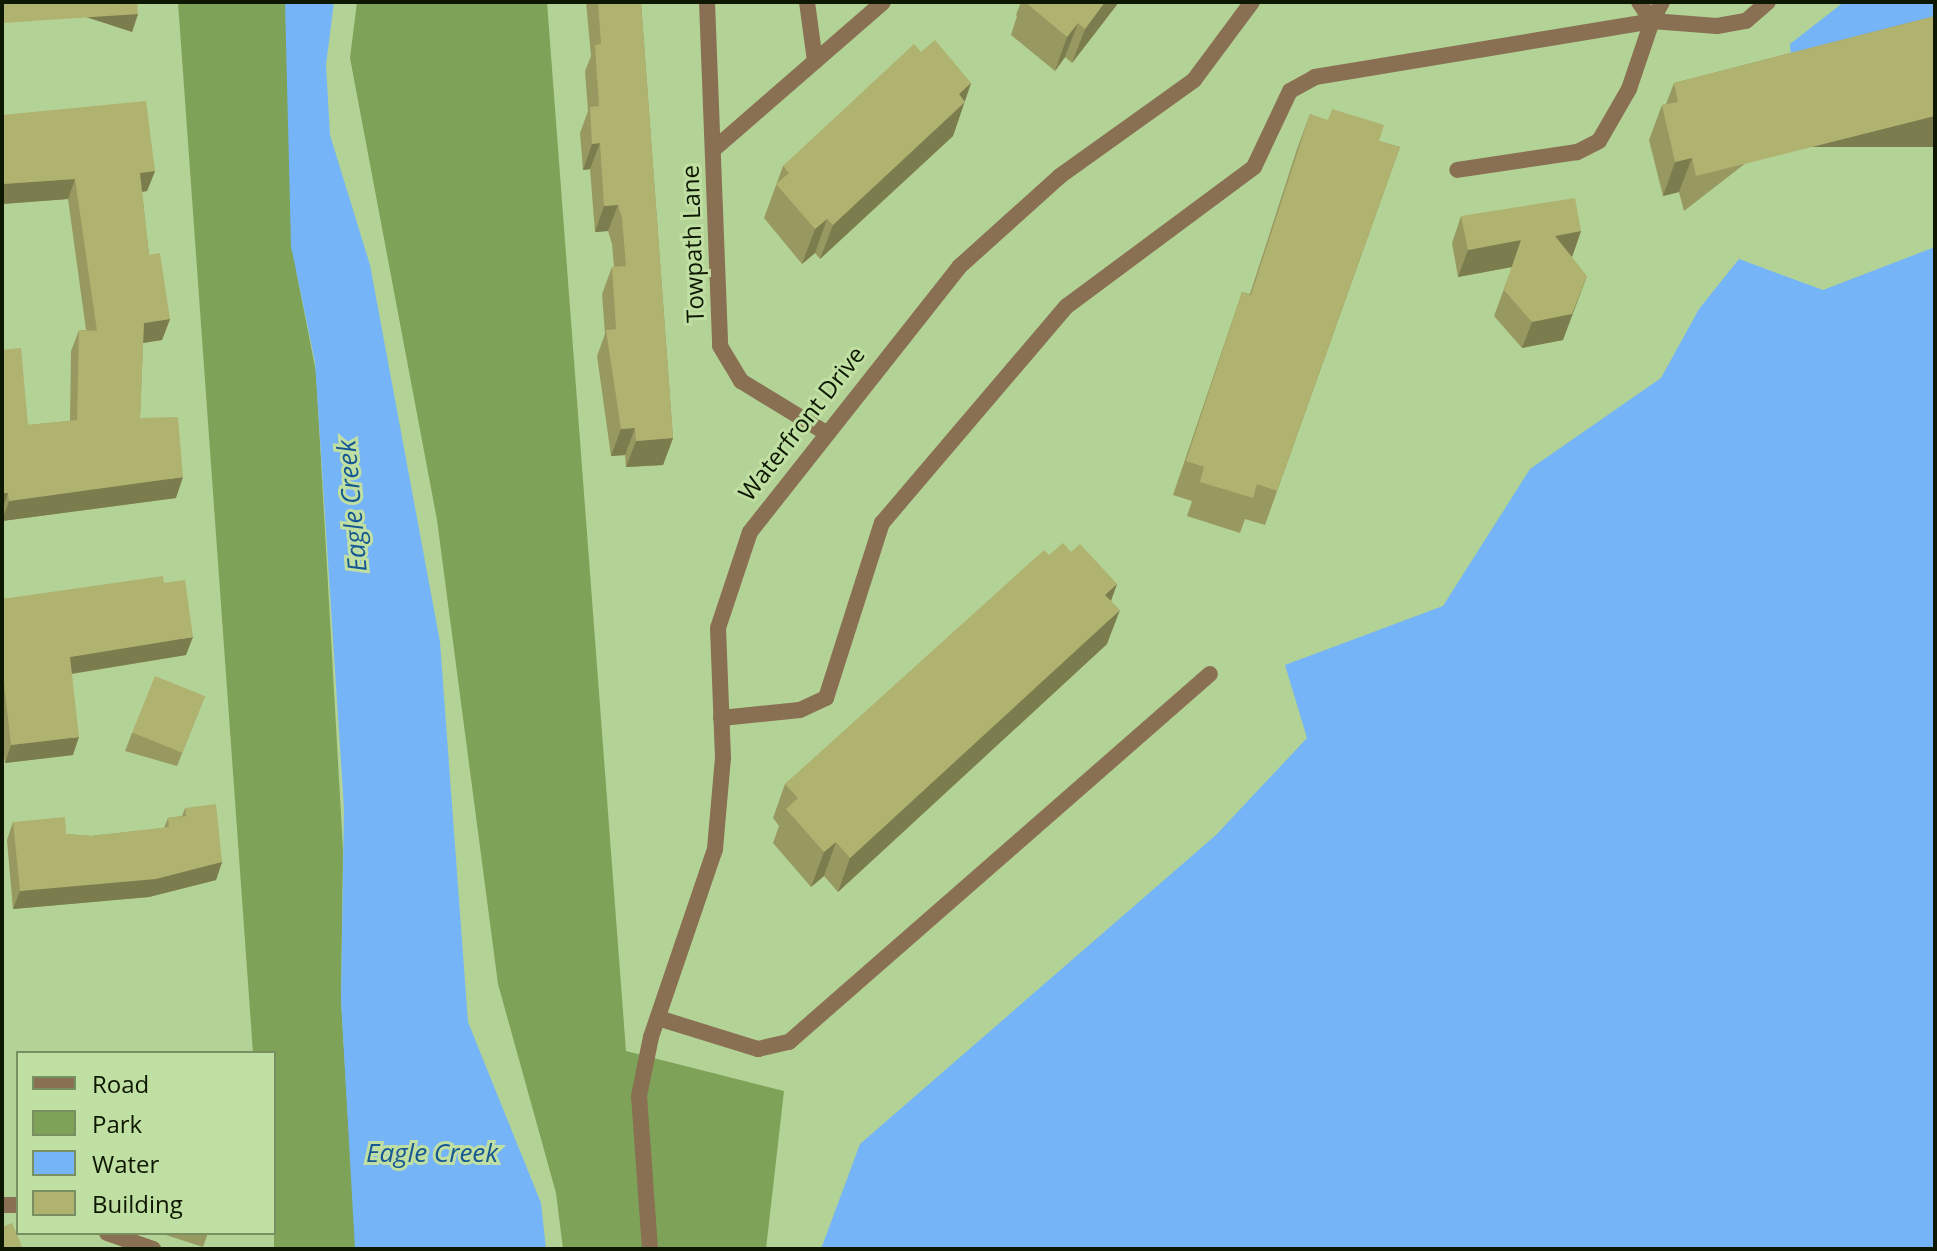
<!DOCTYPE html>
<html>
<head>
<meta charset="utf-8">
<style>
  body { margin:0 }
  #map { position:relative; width:1937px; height:1251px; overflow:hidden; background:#b3d296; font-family:"Open Sans",sans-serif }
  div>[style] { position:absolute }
  .green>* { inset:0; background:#7ea258 }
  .water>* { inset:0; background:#75b4f6 }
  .lane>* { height:16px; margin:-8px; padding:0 8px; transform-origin:8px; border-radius:8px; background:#897053 }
  .street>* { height:16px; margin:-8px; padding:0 8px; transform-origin:8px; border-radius:8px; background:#897053 }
  .wall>* { inset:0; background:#979960 }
  .shaded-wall>* { inset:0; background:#7b7d4e; transform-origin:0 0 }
  .building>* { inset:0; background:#b0b270; transform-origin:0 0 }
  span { translate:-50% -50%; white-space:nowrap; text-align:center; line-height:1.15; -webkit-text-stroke:6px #c0dfa2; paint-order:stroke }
  .street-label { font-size:24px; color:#0d1702 }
  .water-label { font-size:26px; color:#155894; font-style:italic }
  .frame { position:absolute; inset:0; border:4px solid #0d1702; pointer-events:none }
  .legend { position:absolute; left:16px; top:1051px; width:260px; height:184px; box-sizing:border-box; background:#c0dfa2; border:2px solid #788f62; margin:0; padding:10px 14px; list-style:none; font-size:24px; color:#0d1702 }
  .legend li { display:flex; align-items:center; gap:16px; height:40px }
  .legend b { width:40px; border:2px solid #788f62 }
</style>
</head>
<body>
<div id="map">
  <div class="green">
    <i style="clip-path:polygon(178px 2px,286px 2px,296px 270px,316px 372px,343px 850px,341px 1000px,356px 1249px,274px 1249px,274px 1053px,253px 1053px)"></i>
    <i style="clip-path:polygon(357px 2px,547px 2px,626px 1051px,784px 1091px,766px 1249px,563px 1249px,556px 1193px,498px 984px,437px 520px,350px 58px)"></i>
  </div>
  <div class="water">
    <i style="clip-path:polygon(285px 2px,334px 2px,326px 65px,330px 135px,370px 265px,440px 642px,468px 1022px,541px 1203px,546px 1249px,355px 1249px,341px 1000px,344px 808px,315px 362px,291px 246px)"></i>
    <i style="clip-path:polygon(1844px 2px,1935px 2px,1935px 30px,1791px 56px,1790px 44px)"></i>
    <i style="clip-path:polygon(1935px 247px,1935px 1249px,821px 1249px,860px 1144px,1216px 835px,1307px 738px,1285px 665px,1443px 606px,1530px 469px,1661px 378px,1699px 309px,1739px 259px,1823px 290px)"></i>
  </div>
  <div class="lane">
    <i style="left:721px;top:718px;width:79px;rotate:-5.8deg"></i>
    <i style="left:800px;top:710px;width:29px;rotate:-25deg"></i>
    <i style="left:826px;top:698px;width:184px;rotate:-72.3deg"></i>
    <i style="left:882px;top:523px;width:285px;rotate:-49.6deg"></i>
    <i style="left:1067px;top:306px;width:233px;rotate:-36.6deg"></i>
    <i style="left:1254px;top:167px;width:84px;rotate:-64.7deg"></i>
    <i style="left:1290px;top:91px;width:29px;rotate:-29deg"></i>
    <i style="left:1315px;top:77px;width:342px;rotate:-9.4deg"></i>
    <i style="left:1652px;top:21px;width:72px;rotate:108.7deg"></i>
    <i style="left:1629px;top:89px;width:60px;rotate:120deg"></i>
    <i style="left:1599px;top:141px;width:25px;rotate:153deg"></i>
    <i style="left:1577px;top:152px;width:121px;rotate:171.5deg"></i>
  </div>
  <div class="street">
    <i style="left:707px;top:2px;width:344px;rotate:87.8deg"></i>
    <i style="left:720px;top:346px;width:41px;rotate:59deg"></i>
    <i style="left:741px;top:381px;width:96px;rotate:31.4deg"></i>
    <i style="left:807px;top:2px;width:60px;rotate:82.3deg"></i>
    <i style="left:1639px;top:2px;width:23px;rotate:56deg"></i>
    <i style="left:1662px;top:2px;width:21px;rotate:118deg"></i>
    <i style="left:1652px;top:21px;width:65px;rotate:4.4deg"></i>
    <i style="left:1717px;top:26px;width:29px;rotate:-10deg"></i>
    <i style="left:1746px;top:21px;width:29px;rotate:-41deg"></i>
    <i style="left:713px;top:150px;width:225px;rotate:-41deg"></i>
    <i style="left:658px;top:1018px;width:105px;rotate:17.2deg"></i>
    <i style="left:758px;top:1049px;width:32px;rotate:-13deg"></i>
    <i style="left:789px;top:1042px;width:559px;rotate:-41.16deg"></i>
    <i style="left:2px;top:1205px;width:16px"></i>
    <i style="left:107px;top:1233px;width:49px;rotate:19.2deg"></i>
    <i style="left:650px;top:1249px;width:153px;rotate:-94.1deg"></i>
    <i style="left:639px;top:1096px;width:60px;rotate:-78.5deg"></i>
    <i style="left:651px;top:1037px;width:199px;rotate:-71.2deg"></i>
    <i style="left:715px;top:849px;width:91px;rotate:-85deg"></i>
    <i style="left:723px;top:758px;width:130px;rotate:-92.2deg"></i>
    <i style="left:718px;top:628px;width:101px;rotate:-71.6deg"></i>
    <i style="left:750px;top:532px;width:337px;rotate:-51.7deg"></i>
    <i style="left:959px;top:267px;width:136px;rotate:-42deg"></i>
    <i style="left:1060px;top:176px;width:165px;rotate:-35.6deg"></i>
    <i style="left:1194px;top:80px;width:97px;rotate:-53.4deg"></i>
  </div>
  <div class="wall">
    <i style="clip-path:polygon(573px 2px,641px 2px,673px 438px,663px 465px,626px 467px,625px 455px,611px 456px,597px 356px,605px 334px,602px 294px,612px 267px,614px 267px,612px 244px,608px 231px,595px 232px,590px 169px,583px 170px,580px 133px,588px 111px,585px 71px,591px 56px,586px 2px,573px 4px)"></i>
    <i style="clip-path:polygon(1021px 2px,1119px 2px,1072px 63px,1065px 57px,1055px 71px,1011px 35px,1017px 16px,1016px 15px)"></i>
    <i style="clip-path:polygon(1935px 16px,1684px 211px,1679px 192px,1663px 196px,1649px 140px,1662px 105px,1666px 104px,1674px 83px)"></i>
    <i style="clip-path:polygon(921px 52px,971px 83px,953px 136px,820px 259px,815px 253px,802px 264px,764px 218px,783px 166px)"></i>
    <i style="clip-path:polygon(1310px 114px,1379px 141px,1400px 147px,1265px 525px,1245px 519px,1240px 533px,1187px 516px,1192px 501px,1173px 495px,1242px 292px,1250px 294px,1297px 149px)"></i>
    <i style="clip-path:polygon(2px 115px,155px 171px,147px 191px,142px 192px,149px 255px,170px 319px,162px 340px,143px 343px,140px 418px,176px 498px,2px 521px,2px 350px,28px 425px,70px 421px,71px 351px,79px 330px,86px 330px,68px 199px,2px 204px)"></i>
    <i style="clip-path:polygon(1461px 216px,1581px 231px,1572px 257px,1563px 340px,1522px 348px,1494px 316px,1512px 267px,1458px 277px,1452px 243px)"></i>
    <i style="clip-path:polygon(1071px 552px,1117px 584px,1111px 601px,1107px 644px,838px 892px,824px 876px,811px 887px,773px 843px,779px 826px,773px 818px,785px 784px,1049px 555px)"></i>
    <i style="clip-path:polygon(164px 583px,186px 655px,72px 674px,73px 755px,5px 763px,2px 741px,2px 599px)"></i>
    <i style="clip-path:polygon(205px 696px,177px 766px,125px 751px,132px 733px)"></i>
    <i style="clip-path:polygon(185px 808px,222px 862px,216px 880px,149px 897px,13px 909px,7px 840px,13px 822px,66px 834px,91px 836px,164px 828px,168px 818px,182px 816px)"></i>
    <i style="clip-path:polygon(160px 1233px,208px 1233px,203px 1247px)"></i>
  </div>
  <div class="shaded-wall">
    <i style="clip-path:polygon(1105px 2px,1119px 2px,1072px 63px,1085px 29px)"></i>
    <i style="left:138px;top:14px;width:19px;height:136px;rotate:108deg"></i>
    <i style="clip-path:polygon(1078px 23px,1065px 57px,1055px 71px,1067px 37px)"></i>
    <i style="clip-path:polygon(971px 83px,953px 136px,820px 259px,833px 225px,959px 94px)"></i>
    <i style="left:1935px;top:116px;width:31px;height:246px;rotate:90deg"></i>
    <i style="clip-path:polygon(600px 143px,590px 169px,583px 170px,592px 144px)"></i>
    <i style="clip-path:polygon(1692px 158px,1679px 192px,1663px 196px,1675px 162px)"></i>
    <i style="clip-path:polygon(155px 171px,147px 191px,132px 193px,140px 173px)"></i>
    <i style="clip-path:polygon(75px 179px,68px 199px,2px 204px,2px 184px)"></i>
    <i style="clip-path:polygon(618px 205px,608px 231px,595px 232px,604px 206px)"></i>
    <i style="clip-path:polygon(827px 219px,815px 253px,802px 264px,815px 229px)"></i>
    <i style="clip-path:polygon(1581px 231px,1572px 257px,1555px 236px)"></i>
    <i style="clip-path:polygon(1521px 240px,1512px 267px,1458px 277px,1468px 250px)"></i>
    <i style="clip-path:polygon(1587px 276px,1563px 340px,1522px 348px,1532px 322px)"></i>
    <i style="clip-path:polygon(170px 319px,162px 340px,136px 344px,144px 323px)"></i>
    <i style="clip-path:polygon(635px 428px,625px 455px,611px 456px,621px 429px)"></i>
    <i style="clip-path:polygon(673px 438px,663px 465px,626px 467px,636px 441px)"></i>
    <i style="clip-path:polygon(183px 477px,176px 498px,2px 521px,9px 501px)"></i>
    <i style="clip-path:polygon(2px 493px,8px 493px,2px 509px)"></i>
    <i style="clip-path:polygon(1117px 584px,1104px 619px,1105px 595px)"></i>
    <i style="clip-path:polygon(1120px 610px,1107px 644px,838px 892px,850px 858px)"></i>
    <i style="clip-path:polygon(193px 637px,186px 655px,63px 675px,70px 657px)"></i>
    <i style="clip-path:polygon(79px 737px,73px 755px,5px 763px,11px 745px)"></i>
    <i style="clip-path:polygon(836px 842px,824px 876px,811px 887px,824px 852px)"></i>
    <i style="clip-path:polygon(222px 862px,216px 880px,149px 897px,13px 909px,20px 891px)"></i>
  </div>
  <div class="building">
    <i style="clip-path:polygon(2px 2px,137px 2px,138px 14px,2px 23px)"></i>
    <i style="clip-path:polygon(598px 2px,641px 2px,673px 438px,636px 441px,635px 428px,621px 429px,606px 330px,616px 329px,612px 267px,626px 266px,622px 218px,618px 205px,604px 206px,600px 143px,592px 144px,590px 107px,599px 106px,595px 45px,601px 44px)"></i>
    <i style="clip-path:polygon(1025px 2px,1105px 2px,1085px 29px,1078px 23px,1067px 37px)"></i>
    <i style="clip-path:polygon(1935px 16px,1935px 116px,1696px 176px,1692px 158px,1675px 162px,1662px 105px,1678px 102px,1674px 83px)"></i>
    <i style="clip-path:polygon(935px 40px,971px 83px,959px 94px,965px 102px,833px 225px,827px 219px,815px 229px,776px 184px,789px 173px,783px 166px,914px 44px,921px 52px)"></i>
    <i style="clip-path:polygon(146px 101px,155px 171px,140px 173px,149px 255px,160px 253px,170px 319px,144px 323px,140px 418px,178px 417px,183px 477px,9px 501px,8px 493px,2px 493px,2px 350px,21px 348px,28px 425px,77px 420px,79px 330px,97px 331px,75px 179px,2px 184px,2px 115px)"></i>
    <i style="clip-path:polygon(1332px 109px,1384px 125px,1379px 141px,1400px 147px,1277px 491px,1257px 484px,1253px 498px,1200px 482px,1204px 467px,1186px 461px,1242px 292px,1251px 295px,1310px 114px,1328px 120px)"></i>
    <i style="clip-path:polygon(1575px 198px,1581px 231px,1555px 236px,1587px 276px,1572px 314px,1532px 322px,1504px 290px,1521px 240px,1468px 250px,1461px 216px)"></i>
    <i style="clip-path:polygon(1063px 543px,1071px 552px,1080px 544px,1117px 584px,1105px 595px,1120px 610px,850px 858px,836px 842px,824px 852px,786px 809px,798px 798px,785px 784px,1044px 550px,1049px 555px)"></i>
    <i style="clip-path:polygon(163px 576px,164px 583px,185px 580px,193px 637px,70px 657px,79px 737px,11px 745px,2px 666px,2px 599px)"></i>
    <i style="left:155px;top:676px;width:54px;height:61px;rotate:22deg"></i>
    <i style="clip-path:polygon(216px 804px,222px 862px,156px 879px,20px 891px,13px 822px,65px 817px,66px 834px,91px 836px,169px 827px,168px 818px,186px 816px,185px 808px)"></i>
    <i style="clip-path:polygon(12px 1223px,23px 1249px,2px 1249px,2px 1227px)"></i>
  </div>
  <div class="street-label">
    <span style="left:692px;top:244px;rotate:-92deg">Towpath Lane</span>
    <span style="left:801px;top:423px;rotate:-52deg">Waterfront Drive</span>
  </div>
  <div class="water-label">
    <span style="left:352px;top:506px;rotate:-95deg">Eagle Creek</span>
    <span style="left:432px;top:1153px">Eagle Creek</span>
  </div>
  <div class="frame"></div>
  <ul class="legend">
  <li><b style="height:10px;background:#897053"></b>Road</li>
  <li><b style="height:22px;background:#7ea258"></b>Park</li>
  <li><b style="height:22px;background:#75b4f6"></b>Water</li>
  <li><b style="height:22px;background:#b0b270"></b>Building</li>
  </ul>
</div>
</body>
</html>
